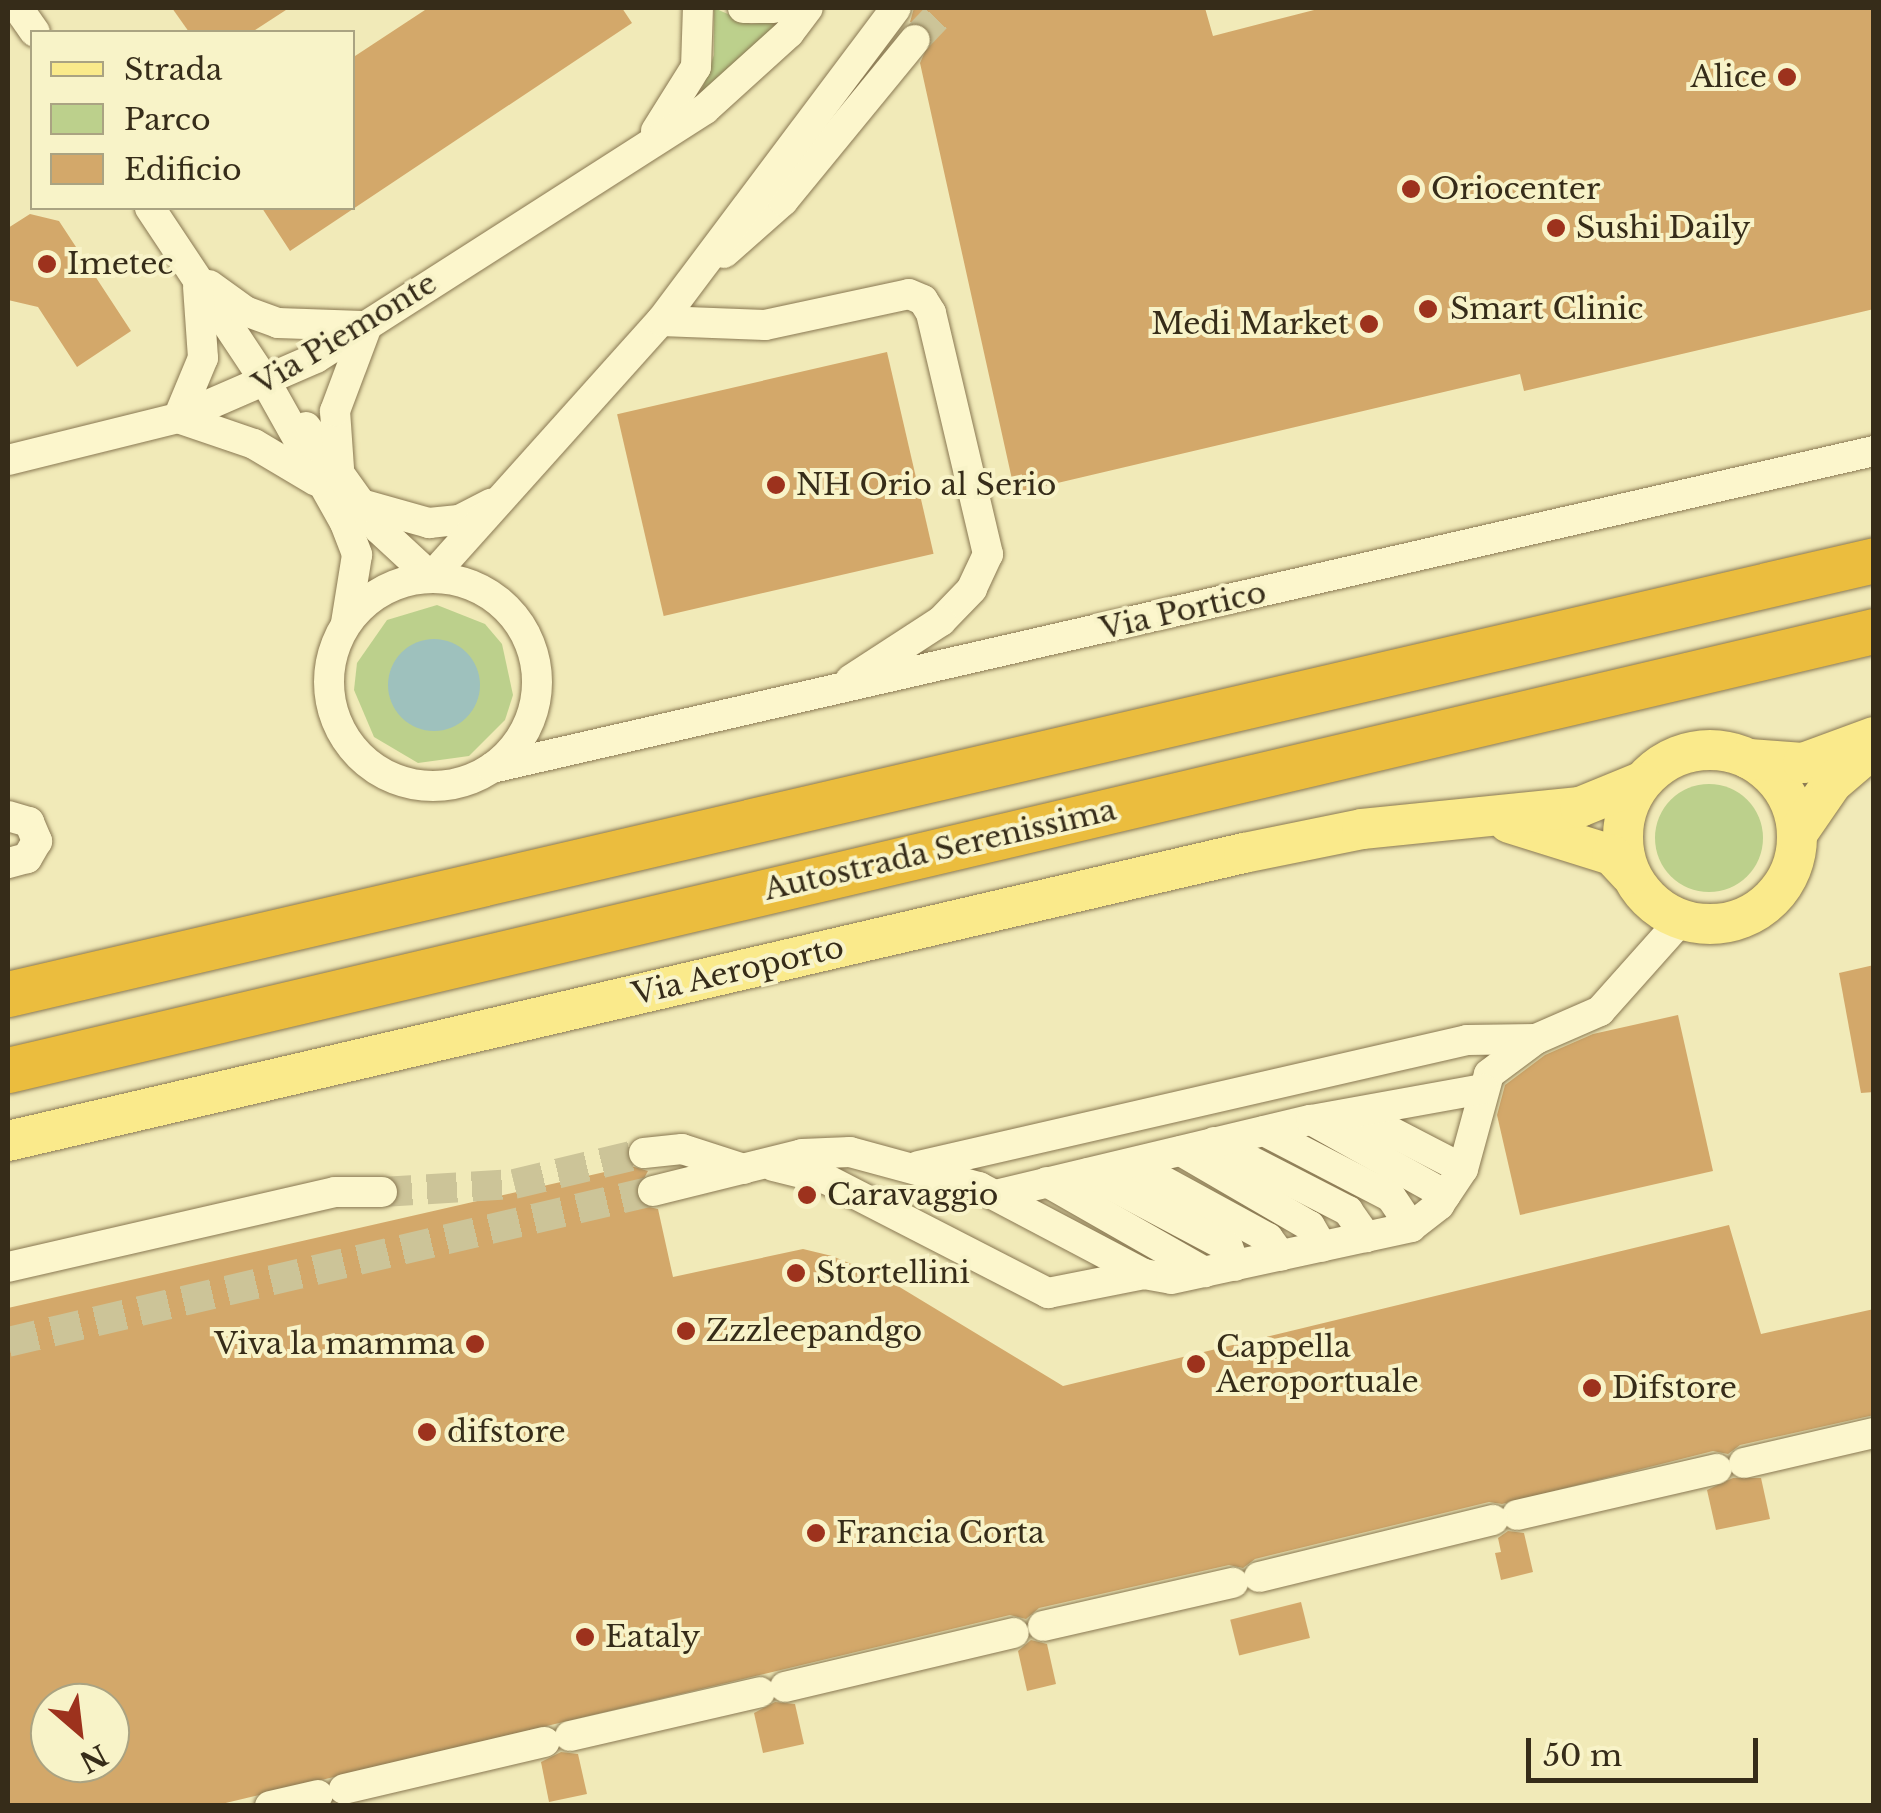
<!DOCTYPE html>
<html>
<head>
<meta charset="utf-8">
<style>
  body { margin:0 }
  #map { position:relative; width:1881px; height:1813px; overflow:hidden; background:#f1eab8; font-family:"Libre Baskerville",serif }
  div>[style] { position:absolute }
  .green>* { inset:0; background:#bcd08c }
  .round { border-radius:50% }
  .water>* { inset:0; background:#9ec1bd }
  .building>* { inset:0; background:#d3a86a; transform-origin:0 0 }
  .minor-tunnel>* { height:30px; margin-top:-15px; transform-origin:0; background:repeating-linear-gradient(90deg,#ccc498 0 30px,transparent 0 45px) }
  .roads { filter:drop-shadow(0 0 2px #897852) drop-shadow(0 0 2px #897852) }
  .minor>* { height:30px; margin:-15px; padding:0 15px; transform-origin:15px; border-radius:15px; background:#fcf6cc }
  .minor>.ring { margin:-15px; padding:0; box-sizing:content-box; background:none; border:30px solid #fcf6cc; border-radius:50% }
  .major>* { height:40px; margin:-20px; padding:0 20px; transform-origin:20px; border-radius:20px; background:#faea8b }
  .major>.ring { margin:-20px; padding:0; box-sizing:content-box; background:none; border:40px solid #faea8b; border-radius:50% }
  .highway>* { height:45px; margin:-22.5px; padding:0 22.5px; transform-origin:22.5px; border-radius:22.5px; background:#ebbd3e }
  .dots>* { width:28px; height:28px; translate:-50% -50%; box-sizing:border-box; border:5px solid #f8f3c8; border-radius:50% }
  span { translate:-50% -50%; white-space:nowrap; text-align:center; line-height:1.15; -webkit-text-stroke:8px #f8f3c8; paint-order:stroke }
  .poi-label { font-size:30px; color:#362c19 }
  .right { translate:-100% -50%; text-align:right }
  .left { translate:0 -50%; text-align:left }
  .street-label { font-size:30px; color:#362c19 }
  .frame { position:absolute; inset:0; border:10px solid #362c19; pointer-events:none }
  .legend { position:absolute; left:30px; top:30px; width:325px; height:180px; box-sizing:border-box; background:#f8f3c8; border:2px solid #aaa382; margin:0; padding:12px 18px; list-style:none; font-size:30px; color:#362c19 }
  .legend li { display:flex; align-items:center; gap:20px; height:50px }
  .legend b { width:50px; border:2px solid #aaa382 }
  .north { position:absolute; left:30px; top:1683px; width:100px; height:100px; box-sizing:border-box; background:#f8f3c8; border:2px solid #aaa382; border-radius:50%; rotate:152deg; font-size:28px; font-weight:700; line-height:40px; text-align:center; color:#362c19 }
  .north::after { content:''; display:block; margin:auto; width:35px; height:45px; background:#9d321d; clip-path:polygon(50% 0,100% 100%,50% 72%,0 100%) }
  .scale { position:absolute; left:1526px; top:1738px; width:232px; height:45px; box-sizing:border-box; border:5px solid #362c19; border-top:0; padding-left:12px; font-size:30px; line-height:35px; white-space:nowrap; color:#362c19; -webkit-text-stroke:8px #f8f3c8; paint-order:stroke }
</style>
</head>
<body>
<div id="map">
  <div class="green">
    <i style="clip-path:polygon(714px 8px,751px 24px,784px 20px,700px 95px,714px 55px)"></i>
    <i style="clip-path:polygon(437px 605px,485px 624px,502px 644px,513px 695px,505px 720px,469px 756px,418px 763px,374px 737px,354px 690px,357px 663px,387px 620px)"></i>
    <i class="round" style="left:1655px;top:784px;width:108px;height:108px"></i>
  </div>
  <div class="water">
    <i class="round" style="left:388px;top:639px;width:92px;height:92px"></i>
  </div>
  <div class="building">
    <i style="clip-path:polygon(172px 8px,289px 8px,252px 32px,189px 32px)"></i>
    <i style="clip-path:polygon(428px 8px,622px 8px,632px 23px,290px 251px,262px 208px,352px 208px,352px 58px)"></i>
    <i style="clip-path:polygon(914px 8px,1205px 8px,1213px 36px,1322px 8px,1874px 8px,1874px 309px,1524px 391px,1520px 374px,1015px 493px,920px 63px,933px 34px,926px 25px,910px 22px)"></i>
    <i style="clip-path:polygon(30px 214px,59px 221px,131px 331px,77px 367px,38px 307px,8px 300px,8px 228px)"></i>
    <i style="left:887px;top:352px;width:207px;height:277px;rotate:77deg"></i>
    <i style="clip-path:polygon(1874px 965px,1874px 1092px,1861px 1093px,1839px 973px)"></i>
    <i style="clip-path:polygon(1678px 1015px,1713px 1171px,1520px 1215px,1497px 1115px,1505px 1085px,1545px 1055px,1593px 1034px)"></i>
    <i style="clip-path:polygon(evenodd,631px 1166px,648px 1171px,635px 1195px,640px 1205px,658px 1209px,673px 1277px,803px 1249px,832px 1256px,883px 1277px,1063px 1386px,1729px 1225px,1761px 1334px,1874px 1309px,1874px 1415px,1740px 1445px,1728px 1454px,1713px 1451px,1502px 1504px,1489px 1502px,1255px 1559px,1243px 1568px,1229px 1565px,1039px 1608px,1026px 1619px,1010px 1615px,213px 1806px,8px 1806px,8px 1308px,631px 1166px,50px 1703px,110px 1703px,110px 1763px,50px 1763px,50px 1703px)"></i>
    <i style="clip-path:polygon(1733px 1478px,1761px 1478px,1770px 1519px,1716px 1530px,1707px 1490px)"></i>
    <i style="clip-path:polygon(1508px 1531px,1524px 1533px,1533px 1572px,1501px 1580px,1495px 1553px,1501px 1552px,1498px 1538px)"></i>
    <i style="left:1301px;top:1602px;width:37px;height:73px;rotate:76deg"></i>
    <i style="clip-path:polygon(1031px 1640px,1047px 1644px,1056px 1684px,1027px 1691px,1018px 1651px)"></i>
    <i style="clip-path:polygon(775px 1702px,795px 1704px,804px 1744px,763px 1753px,754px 1713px)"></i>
    <i style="clip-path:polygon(561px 1752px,578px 1754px,587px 1794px,549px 1802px,541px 1762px)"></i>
  </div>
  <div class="minor-tunnel">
    <i style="left:915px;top:40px;width:44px;rotate:-46.8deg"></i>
    <i style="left:382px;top:1192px;width:132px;rotate:-3.5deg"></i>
    <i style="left:514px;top:1184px;width:134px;rotate:-13.4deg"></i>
    <i style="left:8px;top:1342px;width:662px;rotate:-13.18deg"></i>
  </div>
  <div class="roads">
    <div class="minor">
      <i style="left:18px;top:8px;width:29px;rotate:55deg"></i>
      <i style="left:743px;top:8px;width:31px"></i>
      <i style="left:656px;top:131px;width:75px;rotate:-58deg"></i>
      <i style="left:696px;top:67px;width:59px;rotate:-88.1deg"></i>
      <i style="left:150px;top:208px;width:211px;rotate:56.4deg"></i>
      <i style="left:267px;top:384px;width:159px;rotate:60.7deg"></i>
      <i style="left:345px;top:523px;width:34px;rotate:69deg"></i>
      <i style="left:357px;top:555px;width:69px;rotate:99.2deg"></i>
      <i style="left:724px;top:253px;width:79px;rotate:-41.4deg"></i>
      <i style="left:783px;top:201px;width:208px;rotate:-50.7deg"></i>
      <i style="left:209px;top:285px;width:44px;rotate:35.8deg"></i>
      <i style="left:245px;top:311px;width:35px;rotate:20deg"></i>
      <i style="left:278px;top:323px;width:84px;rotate:2deg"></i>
      <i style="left:661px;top:321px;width:104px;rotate:2.2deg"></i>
      <i style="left:765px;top:325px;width:147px;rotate:-12.1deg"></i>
      <i style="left:909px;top:294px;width:15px;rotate:23deg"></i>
      <i style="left:923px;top:300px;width:15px;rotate:58deg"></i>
      <i style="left:931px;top:313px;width:248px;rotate:76.7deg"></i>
      <i style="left:988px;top:554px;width:38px;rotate:115deg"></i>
      <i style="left:972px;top:589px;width:45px;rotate:134.1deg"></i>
      <i style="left:941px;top:621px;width:108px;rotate:147deg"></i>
      <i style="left:178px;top:418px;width:80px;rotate:18.9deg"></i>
      <i style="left:254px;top:444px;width:72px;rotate:30.8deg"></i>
      <i style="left:178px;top:418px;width:65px;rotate:-67.4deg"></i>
      <i style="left:203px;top:358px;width:71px;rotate:-94deg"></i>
      <i style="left:306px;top:427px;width:125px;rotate:54.4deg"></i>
      <i style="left:379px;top:529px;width:71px;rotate:42.7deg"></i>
      <i style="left:8px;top:460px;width:175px;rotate:-13.9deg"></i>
      <i style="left:178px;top:418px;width:150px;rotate:-23.5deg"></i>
      <i style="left:316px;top:358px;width:462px;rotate:-32.6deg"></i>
      <i style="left:705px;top:109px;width:113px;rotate:-42.1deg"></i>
      <i style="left:789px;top:33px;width:31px;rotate:-53deg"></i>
      <i style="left:339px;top:468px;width:57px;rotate:-94deg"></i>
      <i style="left:335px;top:411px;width:91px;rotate:-69.4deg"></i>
      <i style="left:361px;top:504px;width:71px;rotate:15.6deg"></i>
      <i style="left:429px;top:523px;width:30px;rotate:-6deg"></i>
      <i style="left:459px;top:520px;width:36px;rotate:-27deg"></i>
      <i style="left:431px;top:577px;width:344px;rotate:-48.1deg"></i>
      <i style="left:661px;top:321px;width:391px;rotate:-53.1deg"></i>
      <i class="ring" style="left:329px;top:578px;width:178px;height:178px"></i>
      <i style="left:492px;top:768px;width:1418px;rotate:-12.92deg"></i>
      <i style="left:8px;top:816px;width:22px;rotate:16deg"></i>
      <i style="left:29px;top:822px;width:21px;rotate:67deg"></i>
      <i style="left:37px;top:841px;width:20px;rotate:120deg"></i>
      <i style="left:27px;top:858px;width:20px;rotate:165deg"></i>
      <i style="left:1357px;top:1114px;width:119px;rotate:27.4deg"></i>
      <i style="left:1311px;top:1120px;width:154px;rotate:29.1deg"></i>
      <i style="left:1264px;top:1131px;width:143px;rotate:27.5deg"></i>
      <i style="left:1391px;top:1197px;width:36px;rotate:56deg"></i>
      <i style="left:1214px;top:1142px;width:151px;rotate:27.2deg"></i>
      <i style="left:1348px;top:1211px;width:32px;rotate:55deg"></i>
      <i style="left:1181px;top:1151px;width:149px;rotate:30.2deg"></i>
      <i style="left:1310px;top:1226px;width:24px;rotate:60deg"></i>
      <i style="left:644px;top:1153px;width:38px;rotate:-6deg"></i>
      <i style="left:682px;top:1149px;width:65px;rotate:17.9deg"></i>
      <i style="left:1132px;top:1164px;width:155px;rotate:28.6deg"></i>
      <i style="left:1268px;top:1238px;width:22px;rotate:54deg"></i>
      <i style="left:773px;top:1166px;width:55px;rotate:13.8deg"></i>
      <i style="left:826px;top:1179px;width:250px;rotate:27.2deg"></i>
      <i style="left:1048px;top:1293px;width:98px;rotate:-11.2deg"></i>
      <i style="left:918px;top:1166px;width:563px;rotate:-12.93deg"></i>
      <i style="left:1467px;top:1040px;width:69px;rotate:-0.8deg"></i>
      <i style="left:1088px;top:1173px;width:158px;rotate:27.9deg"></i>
      <i style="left:1228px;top:1247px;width:20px;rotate:70deg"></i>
      <i style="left:1047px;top:1182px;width:182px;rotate:29.7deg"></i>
      <i style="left:653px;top:1191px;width:154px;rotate:-13.9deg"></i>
      <i style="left:802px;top:1154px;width:48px;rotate:-2.4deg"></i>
      <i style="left:850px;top:1152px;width:134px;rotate:15.2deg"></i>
      <i style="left:979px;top:1187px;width:187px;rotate:27.8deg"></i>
      <i style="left:1144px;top:1274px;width:27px;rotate:10deg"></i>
      <i style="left:1171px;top:1279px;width:246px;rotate:-12.2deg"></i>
      <i style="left:1411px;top:1227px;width:36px;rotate:-38deg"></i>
      <i style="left:1439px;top:1205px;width:43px;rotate:-56.3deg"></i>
      <i style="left:1463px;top:1169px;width:98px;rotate:-74.7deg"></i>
      <i style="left:1489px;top:1074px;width:59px;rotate:-36.7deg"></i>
      <i style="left:1536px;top:1039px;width:70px;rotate:-23.6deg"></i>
      <i style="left:1600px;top:1011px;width:122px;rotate:-48.3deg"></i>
      <i style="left:995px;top:1195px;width:325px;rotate:-13.4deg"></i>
      <i style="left:1311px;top:1120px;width:175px;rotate:-10.2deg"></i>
      <i style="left:8px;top:1267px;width:335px;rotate:-12.9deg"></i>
      <i style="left:335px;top:1192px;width:47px"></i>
      <i style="left:1744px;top:1463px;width:133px;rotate:-13deg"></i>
      <i style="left:1517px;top:1515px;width:205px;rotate:-13deg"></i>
      <i style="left:1259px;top:1577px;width:241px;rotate:-13.7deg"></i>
      <i style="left:1043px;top:1626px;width:195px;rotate:-12.8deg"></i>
      <i style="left:785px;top:1687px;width:235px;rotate:-13.3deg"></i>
      <i style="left:570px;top:1736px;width:195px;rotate:-13deg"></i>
      <i style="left:344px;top:1789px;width:206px;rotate:-13.2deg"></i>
      <i style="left:270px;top:1806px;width:49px;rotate:-12.9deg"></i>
    </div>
    <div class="major">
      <i class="ring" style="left:1623px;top:750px;width:134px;height:134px"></i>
      <i style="left:1749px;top:759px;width:54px;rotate:4.2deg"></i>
      <i style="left:1803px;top:763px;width:76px;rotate:-20.1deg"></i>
      <i style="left:1509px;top:823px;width:108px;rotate:17.3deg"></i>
      <i style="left:1612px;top:855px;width:26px;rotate:47deg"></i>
      <i style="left:1797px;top:834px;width:62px;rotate:-55.5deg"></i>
      <i style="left:1832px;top:783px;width:55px;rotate:-40.6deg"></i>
      <i style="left:8px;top:1141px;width:1269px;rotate:-13.12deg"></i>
      <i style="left:1244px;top:853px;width:120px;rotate:-11.5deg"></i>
      <i style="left:1362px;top:829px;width:219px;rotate:-5.8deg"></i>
      <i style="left:1580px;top:807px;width:66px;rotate:-22.3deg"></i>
    </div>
    <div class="highway">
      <i style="left:8px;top:994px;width:1916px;rotate:-13.09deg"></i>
      <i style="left:8px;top:1070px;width:1917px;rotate:-13.24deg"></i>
    </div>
  </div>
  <div class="dots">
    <i style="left:1787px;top:77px;background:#9d321d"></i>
    <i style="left:1411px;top:189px;background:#9d321d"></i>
    <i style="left:1556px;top:228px;background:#9d321d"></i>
    <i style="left:47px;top:264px;background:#9d321d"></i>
    <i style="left:1428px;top:309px;background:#9d321d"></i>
    <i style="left:1369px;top:324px;background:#9d321d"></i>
    <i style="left:776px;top:485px;background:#9d321d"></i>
    <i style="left:807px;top:1195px;background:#9d321d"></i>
    <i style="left:796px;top:1273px;background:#9d321d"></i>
    <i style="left:686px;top:1331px;background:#9d321d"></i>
    <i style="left:475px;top:1344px;background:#9d321d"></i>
    <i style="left:1196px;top:1364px;background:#9d321d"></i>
    <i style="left:1592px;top:1388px;background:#9d321d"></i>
    <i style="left:427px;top:1432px;background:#9d321d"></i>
    <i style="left:816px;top:1533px;background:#9d321d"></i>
    <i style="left:585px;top:1637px;background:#9d321d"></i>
  </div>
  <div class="poi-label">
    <span class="right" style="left:1767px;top:77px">Alice</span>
    <span class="left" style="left:1431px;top:189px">Oriocenter</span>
    <span class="left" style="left:1576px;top:228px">Sushi Daily</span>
    <span class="left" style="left:67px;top:264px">Imetec</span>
    <span class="left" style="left:1450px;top:309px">Smart Clinic</span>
    <span class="right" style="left:1349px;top:324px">Medi Market</span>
    <span class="left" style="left:796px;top:485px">NH Orio al Serio</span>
    <span class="left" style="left:827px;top:1195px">Caravaggio</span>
    <span class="left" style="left:816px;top:1273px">Stortellini</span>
    <span class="left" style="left:706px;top:1331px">Zzzleepandgo</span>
    <span class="right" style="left:455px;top:1344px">Viva la mamma</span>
    <span class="left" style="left:1216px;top:1364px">Cappella<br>Aeroportuale</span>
    <span class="left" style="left:1612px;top:1388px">Difstore</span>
    <span class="left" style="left:447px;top:1432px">difstore</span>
    <span class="left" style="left:836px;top:1533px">Francia Corta</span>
    <span class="left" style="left:605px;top:1637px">Eataly</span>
  </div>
  <div class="street-label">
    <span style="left:345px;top:334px;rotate:-31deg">Via Piemonte</span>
    <span style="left:1183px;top:611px;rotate:-13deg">Via Portico</span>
    <span style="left:940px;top:850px;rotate:-13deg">Autostrada Serenissima</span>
    <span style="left:738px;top:971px;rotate:-13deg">Via Aeroporto</span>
  </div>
  <div class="frame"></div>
  <ul class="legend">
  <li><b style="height:12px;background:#faea8b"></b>Strada</li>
  <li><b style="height:28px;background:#bcd08c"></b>Parco</li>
  <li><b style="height:28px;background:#d3a86a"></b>Edificio</li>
  </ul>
  <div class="north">N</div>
  <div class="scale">50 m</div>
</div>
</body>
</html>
